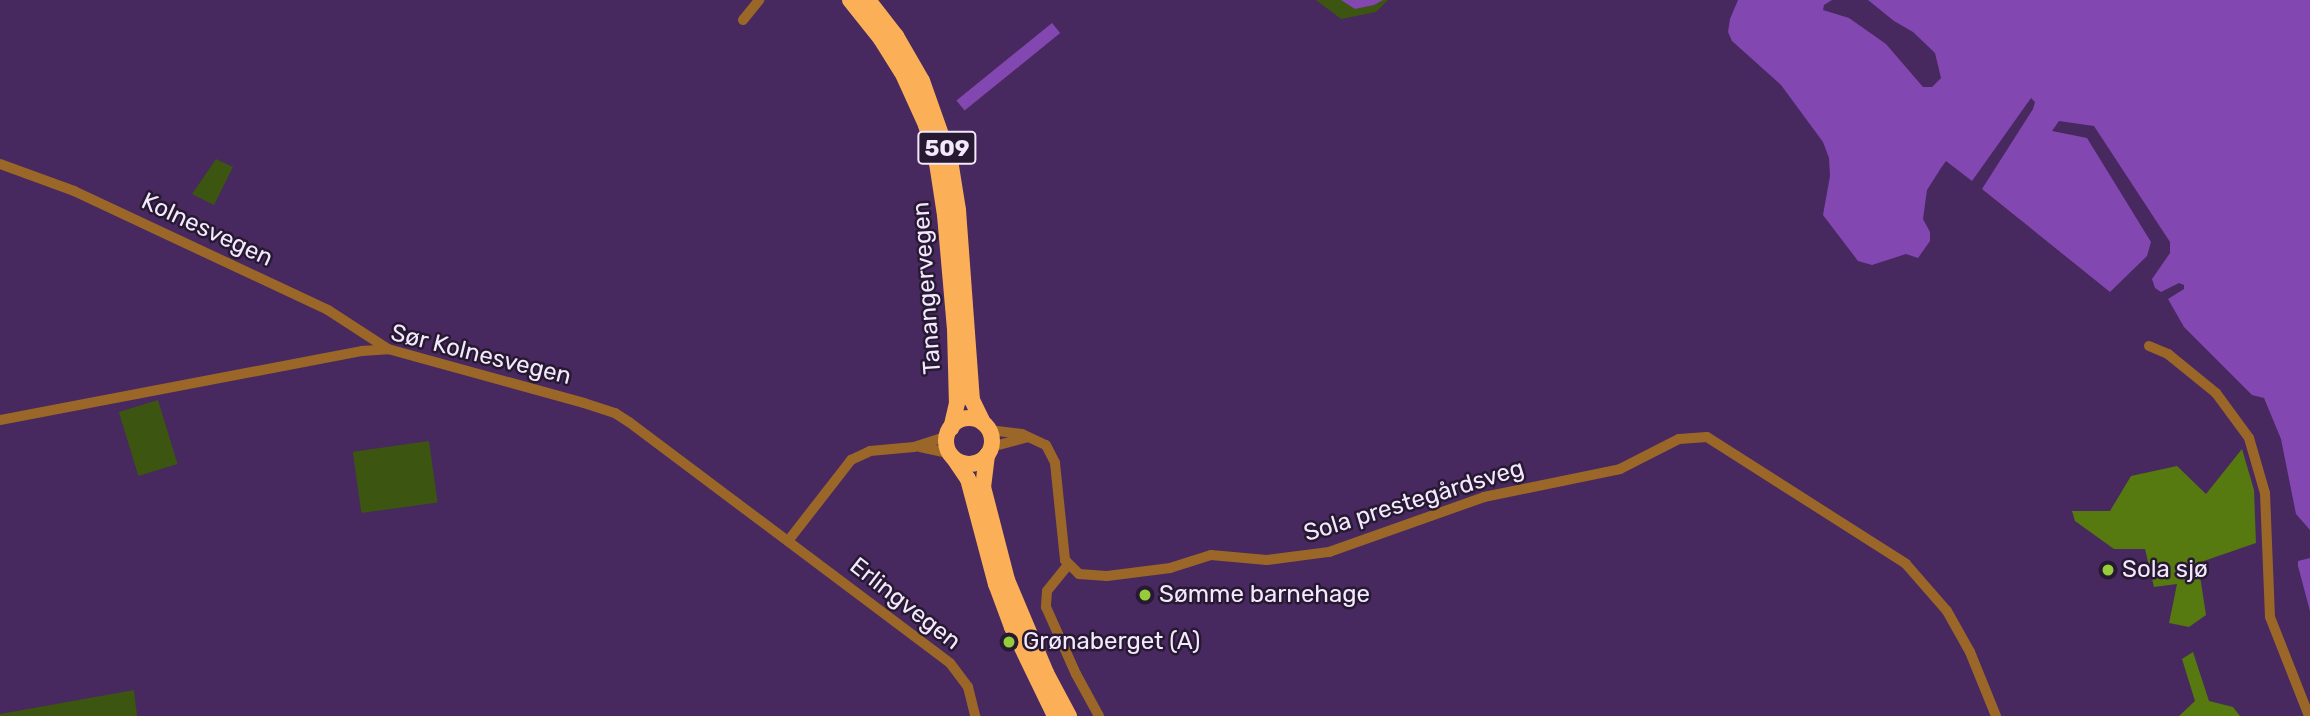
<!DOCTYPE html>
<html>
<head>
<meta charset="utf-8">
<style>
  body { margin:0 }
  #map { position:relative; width:2310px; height:716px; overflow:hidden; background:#47285f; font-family:Rubik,sans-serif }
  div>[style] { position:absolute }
  .green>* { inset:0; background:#3c5510; transform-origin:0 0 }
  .forest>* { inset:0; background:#567a0f }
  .water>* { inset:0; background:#8347b1; transform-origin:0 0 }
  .minor>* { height:10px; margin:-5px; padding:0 5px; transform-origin:5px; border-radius:5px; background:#9a6728 }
  .highway>* { height:16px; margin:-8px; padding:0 8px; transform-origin:8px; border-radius:8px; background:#fbb058 }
  .highway>.ring { margin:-8px; padding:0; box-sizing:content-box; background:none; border:16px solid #fbb058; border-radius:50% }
  .dots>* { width:19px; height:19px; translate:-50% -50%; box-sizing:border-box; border:4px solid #271932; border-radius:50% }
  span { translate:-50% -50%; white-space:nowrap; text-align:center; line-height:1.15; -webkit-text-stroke:5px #271932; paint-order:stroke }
  .shield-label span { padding:2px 5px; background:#271932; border:2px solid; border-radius:5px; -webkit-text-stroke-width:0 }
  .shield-label { font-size:23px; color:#f3e9fd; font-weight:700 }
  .street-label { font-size:24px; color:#f3e9fd }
  .poi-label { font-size:24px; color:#f3e9fd }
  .left { translate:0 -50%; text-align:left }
</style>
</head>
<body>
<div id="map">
  <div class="green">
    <i style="clip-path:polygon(1316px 0,1388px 0,1376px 12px,1341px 19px)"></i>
    <i style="clip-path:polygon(216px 159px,233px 167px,214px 205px,192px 194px)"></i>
    <i style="left:158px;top:400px;width:67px;height:41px;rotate:73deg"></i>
    <i style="left:429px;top:441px;width:62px;height:77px;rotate:82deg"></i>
    <i style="clip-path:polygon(134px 690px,137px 716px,0 716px,0 714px)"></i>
  </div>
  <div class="forest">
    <i style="clip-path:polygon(2242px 449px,2254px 490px,2256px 543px,2198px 563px,2206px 615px,2189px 627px,2169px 623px,2177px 584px,2154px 587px,2145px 549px,2114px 549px,2075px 521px,2072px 511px,2110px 511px,2131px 476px,2177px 466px,2206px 494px)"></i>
    <i style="clip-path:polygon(2193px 652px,2209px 701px,2233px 707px,2240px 716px,2179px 716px,2195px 701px,2182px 659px)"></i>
  </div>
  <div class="water">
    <i style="clip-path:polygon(1341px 0,1383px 0,1374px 5px,1355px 9px)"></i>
    <i style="clip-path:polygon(1738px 0,1832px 0,1824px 5px,1823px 10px,1849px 18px,1886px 44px,1923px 87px,1932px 87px,1941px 78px,1935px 53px,1913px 32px,1894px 21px,1868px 0,2310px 0,2310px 530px,2296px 514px,2281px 439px,2264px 398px,2252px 395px,2184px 327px,2168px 299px,2184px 289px,2184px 285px,2179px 283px,2161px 292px,2155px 288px,2152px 279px,2170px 253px,2170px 242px,2094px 126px,2059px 121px,2052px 131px,2087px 138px,2151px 242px,2147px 256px,2110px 292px,1982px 189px,2033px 109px,2035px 102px,2031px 98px,1972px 181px,1946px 161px,1941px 168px,1927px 190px,1923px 219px,1930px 232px,1930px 241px,1918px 258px,1906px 254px,1872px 265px,1858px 261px,1823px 215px,1830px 176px,1829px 158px,1823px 142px,1781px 85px,1732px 41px,1728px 32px,1730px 19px)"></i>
    <i style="left:1052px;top:23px;width:13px;height:123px;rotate:51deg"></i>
    <i style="clip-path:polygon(2310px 558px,2310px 611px,2298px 566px,2298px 561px)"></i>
  </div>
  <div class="minor">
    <i style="left:743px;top:20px;width:26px;rotate:-51deg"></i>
    <i style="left:0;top:164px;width:79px;rotate:20deg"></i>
    <i style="left:74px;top:191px;width:280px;rotate:25.1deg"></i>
    <i style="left:328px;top:310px;width:72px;rotate:33deg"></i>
    <i style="left:2149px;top:346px;width:21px;rotate:23deg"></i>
    <i style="left:2168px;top:354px;width:62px;rotate:39.1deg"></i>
    <i style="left:2216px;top:393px;width:56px;rotate:53.7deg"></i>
    <i style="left:2249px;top:438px;width:57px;rotate:73.8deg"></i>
    <i style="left:2265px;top:493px;width:124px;rotate:87.7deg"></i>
    <i style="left:2270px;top:617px;width:106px;rotate:68.5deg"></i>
    <i style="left:0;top:420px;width:369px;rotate:-10.8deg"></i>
    <i style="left:362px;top:351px;width:26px;rotate:-4deg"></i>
    <i style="left:388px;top:349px;width:203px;rotate:15.4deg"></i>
    <i style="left:584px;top:403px;width:33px;rotate:18deg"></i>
    <i style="left:615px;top:413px;width:17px;rotate:33deg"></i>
    <i style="left:629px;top:422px;width:401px;rotate:36.9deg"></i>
    <i style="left:950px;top:663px;width:30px;rotate:53deg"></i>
    <i style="left:968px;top:687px;width:30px;rotate:76deg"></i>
    <i style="left:989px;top:430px;width:33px;rotate:7deg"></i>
    <i style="left:1022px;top:434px;width:26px;rotate:25deg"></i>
    <i style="left:1046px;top:445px;width:20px;rotate:63deg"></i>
    <i style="left:1055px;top:463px;width:98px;rotate:84.1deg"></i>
    <i style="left:1065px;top:560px;width:20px;rotate:45deg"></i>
    <i style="left:1079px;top:574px;width:28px;rotate:4deg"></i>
    <i style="left:1107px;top:576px;width:64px;rotate:-7.2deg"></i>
    <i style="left:1170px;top:568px;width:43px;rotate:-17.6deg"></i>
    <i style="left:1211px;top:555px;width:56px;rotate:5.1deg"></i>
    <i style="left:1267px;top:560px;width:63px;rotate:-7.4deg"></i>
    <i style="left:1329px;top:552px;width:164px;rotate:-19.5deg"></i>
    <i style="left:1484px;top:497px;width:139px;rotate:-11.6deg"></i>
    <i style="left:1620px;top:469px;width:66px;rotate:-27deg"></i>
    <i style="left:1679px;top:439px;width:28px;rotate:-4deg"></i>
    <i style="left:1707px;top:437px;width:236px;rotate:32.5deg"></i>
    <i style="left:1906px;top:564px;width:62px;rotate:48.9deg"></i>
    <i style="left:1947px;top:611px;width:47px;rotate:60.7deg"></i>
    <i style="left:1970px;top:652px;width:69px;rotate:67.9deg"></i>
    <i style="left:920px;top:447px;width:30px;rotate:12deg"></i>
    <i style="left:991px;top:447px;width:38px;rotate:-15deg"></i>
    <i style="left:788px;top:541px;width:103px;rotate:-52.1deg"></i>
    <i style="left:851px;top:460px;width:21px;rotate:-25deg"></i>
    <i style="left:870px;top:451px;width:44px;rotate:-5.2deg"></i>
    <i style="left:914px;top:447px;width:35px;rotate:-18deg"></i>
    <i style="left:1068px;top:565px;width:33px;rotate:129deg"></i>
    <i style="left:1047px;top:591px;width:16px;rotate:94deg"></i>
    <i style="left:1046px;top:607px;width:73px;rotate:65.9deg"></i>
    <i style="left:1076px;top:674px;width:48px;rotate:61.3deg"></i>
  </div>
  <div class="highway">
    <i style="left:850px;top:0;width:50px;rotate:51.5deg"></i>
    <i style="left:881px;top:39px;width:39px;rotate:58deg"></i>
    <i style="left:902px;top:72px;width:58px;rotate:65.6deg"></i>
    <i style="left:926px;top:125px;width:40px;rotate:74deg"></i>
    <i style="left:937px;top:163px;width:53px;rotate:81.3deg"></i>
    <i style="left:945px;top:215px;width:114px;rotate:85deg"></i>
    <i style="left:955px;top:329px;width:74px;rotate:88.5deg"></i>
    <i style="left:957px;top:403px;width:26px;rotate:103deg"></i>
    <i style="left:868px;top:0;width:46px;rotate:52.1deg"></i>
    <i style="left:896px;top:36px;width:52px;rotate:60deg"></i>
    <i style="left:922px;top:81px;width:84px;rotate:70.5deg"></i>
    <i style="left:950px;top:160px;width:51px;rotate:80.9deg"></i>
    <i style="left:958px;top:210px;width:191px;rotate:85.8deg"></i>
    <i style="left:972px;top:400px;width:25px;rotate:64deg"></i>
    <i class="ring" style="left:946px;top:418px;width:30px;height:30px"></i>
    <i style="left:987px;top:455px;width:32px;rotate:97deg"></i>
    <i style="left:983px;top:487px;width:96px;rotate:75.5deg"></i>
    <i style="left:1007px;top:580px;width:101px;rotate:67.2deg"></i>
    <i style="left:1046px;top:673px;width:49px;rotate:61.9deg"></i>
    <i style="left:955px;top:460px;width:23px;rotate:56deg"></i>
    <i style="left:968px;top:479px;width:109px;rotate:75.1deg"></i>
    <i style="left:996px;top:584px;width:46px;rotate:69.6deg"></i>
    <i style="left:1012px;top:627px;width:99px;rotate:64.2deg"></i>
  </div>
  <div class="dots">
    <i style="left:2108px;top:570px;background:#96cc3a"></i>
    <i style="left:1145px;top:595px;background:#96cc3a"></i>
    <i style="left:1009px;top:642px;background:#96cc3a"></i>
  </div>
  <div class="shield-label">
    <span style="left:947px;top:148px">509</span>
  </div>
  <div class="street-label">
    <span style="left:207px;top:230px;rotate:25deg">Kolnesvegen</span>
    <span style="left:927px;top:288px;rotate:-94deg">Tanangervegen</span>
    <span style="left:481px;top:355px;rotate:14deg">Sør Kolnesvegen</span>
    <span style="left:1414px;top:501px;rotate:-17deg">Sola prestegårdsveg</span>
    <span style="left:905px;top:604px;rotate:38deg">Erlingvegen</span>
  </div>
  <div class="poi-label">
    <span class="left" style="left:2122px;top:570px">Sola sjø</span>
    <span class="left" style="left:1159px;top:595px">Sømme barnehage</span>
    <span class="left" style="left:1023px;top:642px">Grønaberget (A)</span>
  </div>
</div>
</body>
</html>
